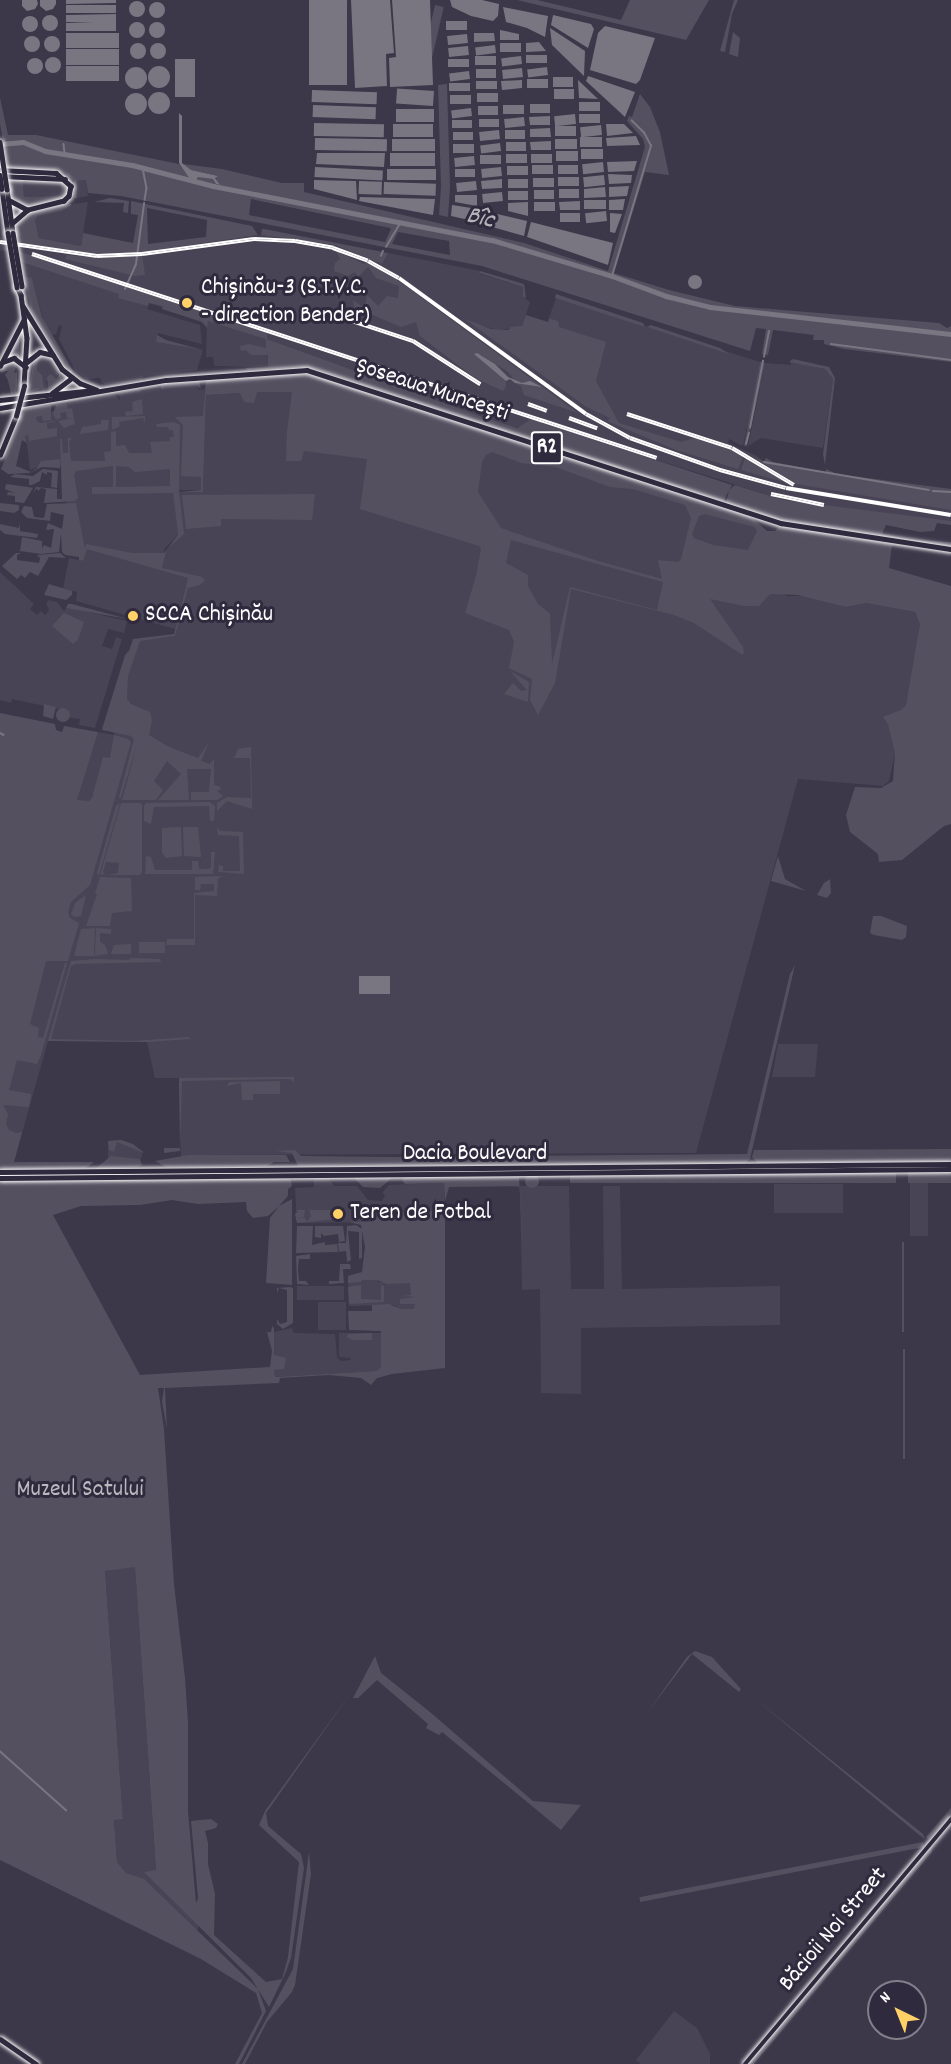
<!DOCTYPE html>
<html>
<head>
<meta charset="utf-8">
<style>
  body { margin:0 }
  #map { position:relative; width:951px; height:2064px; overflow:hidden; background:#3c3749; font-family:Dekko,sans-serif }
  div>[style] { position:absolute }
  .built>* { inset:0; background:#494455; transform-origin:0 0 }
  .green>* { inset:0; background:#555060; transform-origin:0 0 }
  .round { border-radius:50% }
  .water>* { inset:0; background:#797682; transform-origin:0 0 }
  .stream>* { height:1.5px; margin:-0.75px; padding:0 0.75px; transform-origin:0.75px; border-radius:0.75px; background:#797682 }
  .river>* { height:5px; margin:-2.5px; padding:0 2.5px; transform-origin:2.5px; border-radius:2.5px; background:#797682 }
  .roads { filter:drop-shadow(0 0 2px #fff) drop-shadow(0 0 2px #fff) }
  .secondary>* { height:4px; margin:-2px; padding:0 2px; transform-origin:2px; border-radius:2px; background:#2f2a3d }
  .primary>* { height:4.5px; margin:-2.25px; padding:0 2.25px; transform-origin:2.25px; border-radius:2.25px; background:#2f2a3d }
  .highway>* { height:5px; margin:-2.5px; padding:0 2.5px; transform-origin:2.5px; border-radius:2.5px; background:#2f2a3d }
  .rail>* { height:4px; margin-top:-2px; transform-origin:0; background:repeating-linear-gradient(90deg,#2f2a3d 0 4.5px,#fff 0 9px); box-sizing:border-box; border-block:2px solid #fff }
  .bridges { filter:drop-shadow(0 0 2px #fff) drop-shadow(0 0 2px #fff) }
  .primary-bridge>* { height:4.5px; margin:-2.25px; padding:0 2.25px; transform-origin:2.25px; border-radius:2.25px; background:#2f2a3d }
  .dots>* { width:16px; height:16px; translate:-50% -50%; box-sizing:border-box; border:3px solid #2f2a3d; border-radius:50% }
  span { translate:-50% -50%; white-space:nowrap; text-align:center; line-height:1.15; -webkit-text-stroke:6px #2f2a3d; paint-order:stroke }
  .shield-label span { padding:2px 4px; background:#2f2a3d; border:2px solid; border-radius:4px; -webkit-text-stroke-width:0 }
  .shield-label { font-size:22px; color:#fff; font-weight:700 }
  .poi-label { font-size:24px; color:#fff }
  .left { translate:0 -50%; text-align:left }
  .street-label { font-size:24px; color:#fff }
  .park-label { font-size:24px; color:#bbb9bf }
  .water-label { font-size:26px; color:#b5b4ba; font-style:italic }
  .north { position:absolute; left:867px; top:1980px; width:60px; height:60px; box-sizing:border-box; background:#2f2a3d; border:2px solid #827f8b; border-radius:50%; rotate:317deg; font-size:16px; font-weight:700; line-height:24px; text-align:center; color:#fff }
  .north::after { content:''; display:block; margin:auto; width:21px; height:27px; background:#ffd166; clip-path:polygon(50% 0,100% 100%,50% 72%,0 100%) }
</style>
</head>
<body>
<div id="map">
  <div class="built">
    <i style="clip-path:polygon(86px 180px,88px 196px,77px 198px,77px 181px)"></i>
    <i style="clip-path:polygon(23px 182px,61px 183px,60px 196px,24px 197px)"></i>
    <i style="clip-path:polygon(88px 202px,81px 246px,39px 238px,35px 220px,38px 216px,61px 211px,74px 204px)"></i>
    <i style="clip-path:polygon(262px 235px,335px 245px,382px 263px,388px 253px,440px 263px,480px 271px,480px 274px,523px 287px,523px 297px,530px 302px,522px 327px,498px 330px,471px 323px,596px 381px,597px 370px,558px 327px,558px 321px,549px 318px,556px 298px,760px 362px,750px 425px,747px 427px,743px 446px,729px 439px,728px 443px,757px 456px,771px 467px,951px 502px,951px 525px,784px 500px,531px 420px,519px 428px,480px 416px,267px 339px,268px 367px,214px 366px,213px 357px,206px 357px,207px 321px,149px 303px,147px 309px,200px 325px,202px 344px,158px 333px,156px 342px,203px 350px,197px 370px,144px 376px,141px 380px,130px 382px,105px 384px,102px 383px,100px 378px,87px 379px,75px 370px,59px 339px,62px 326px,59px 325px,56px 334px,52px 335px,44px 322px,32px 278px,11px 272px,8px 255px,21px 256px,22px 262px,23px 255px,0 250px,0 237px,81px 250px)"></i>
    <i style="clip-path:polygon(38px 354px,50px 355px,60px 370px,56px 379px,46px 381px,48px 389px,42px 390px,42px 375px,37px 370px)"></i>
    <i style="clip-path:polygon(791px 362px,825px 369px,833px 379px,823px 448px,761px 438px,748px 446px,765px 363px,791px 365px)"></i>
    <i style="clip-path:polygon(178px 385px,197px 386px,199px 390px,205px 389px,201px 490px,173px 490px,178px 535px,165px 548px,159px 569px,188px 578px,175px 629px,76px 601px,77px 592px,63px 589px,69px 558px,83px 561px,68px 544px,68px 514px,62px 466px,40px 466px,30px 470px,27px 444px,22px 440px,33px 414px,68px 409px,67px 404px,115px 395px,120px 400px,119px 393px,139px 387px,141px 392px)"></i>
    <i style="clip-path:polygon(272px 391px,307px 392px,745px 522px,757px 527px,786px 596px,810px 596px,846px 607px,866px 603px,915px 612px,920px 623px,915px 663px,889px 781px,883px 786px,798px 779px,696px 1153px,188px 1155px,181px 1158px,179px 1078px,155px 1078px,147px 1042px,48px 1041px,14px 1162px,0 1162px,0 1068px,95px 735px,98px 732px,114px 735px,135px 641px,175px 636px,191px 576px,162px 568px,167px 549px,180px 536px,175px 492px,203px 492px,206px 395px)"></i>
    <i style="clip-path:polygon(0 572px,34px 604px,30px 609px,37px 615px,41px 611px,45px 615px,49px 610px,46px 603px,49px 600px,57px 602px,64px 611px,67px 607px,127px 621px,124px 633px,108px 629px,105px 638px,102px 646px,112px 649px,116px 637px,122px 639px,95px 728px,79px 725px,80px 719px,67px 717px,68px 711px,12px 699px,11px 703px,0 700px)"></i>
    <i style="clip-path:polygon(778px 1044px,818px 1044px,815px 1077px,772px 1077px)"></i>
    <i style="clip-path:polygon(121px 1140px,143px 1151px,141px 1159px,108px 1158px,108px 1141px)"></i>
    <i style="clip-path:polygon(314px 1179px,329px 1179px,334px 1186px,357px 1186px,368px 1200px,382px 1201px,385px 1195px,382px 1193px,389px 1185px,444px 1183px,445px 1211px,397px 1212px,397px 1222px,297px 1223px,295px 1188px,314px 1187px)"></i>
    <i style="left:910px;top:1183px;width:18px;height:53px"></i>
    <i style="left:843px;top:1184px;width:29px;height:69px;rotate:90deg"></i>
    <i style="clip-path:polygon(520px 1186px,569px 1186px,571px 1289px,604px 1289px,603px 1186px,620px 1186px,622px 1289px,780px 1286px,780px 1325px,581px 1328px,581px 1394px,541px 1393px,540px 1289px,522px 1290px)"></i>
    <i style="clip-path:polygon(377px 1277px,378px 1282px,415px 1282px,415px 1310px,400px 1309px,394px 1305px,349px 1306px,348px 1279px)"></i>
    <i style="left:297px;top:1286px;width:47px;height:14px"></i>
    <i style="left:346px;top:1302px;width:28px;height:28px;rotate:90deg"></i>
    <i style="clip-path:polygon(292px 1328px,294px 1333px,335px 1334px,337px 1357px,341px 1361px,351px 1360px,350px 1358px,339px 1357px,339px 1333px,381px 1333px,381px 1371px,274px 1377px,274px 1332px)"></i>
    <i style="clip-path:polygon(135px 1566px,156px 1871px,145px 1872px,198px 1925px,198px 1931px,126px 1873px,117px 1862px,114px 1819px,123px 1818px,105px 1571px)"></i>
    <i style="clip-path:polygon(674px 2011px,697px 2028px,710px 2054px,710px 2064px,641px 2064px,636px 2060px)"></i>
  </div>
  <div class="green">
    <i style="clip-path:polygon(517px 0,537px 0,621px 20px,630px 0,709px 0,686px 40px)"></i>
    <i style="clip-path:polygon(734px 0,738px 0,732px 14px,725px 52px,720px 51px)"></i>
    <i style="left:435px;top:5px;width:9px;height:77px;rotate:13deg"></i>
    <i style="clip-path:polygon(733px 32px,740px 38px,738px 57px,729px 54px)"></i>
    <i style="clip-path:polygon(447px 84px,450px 187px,448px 217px,439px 215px,441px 187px,438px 85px)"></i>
    <i style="clip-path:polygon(evenodd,640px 94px,650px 107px,660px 132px,669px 175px,645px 172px,614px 273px,669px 290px,735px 306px,939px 323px,947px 328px,951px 326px,951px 362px,844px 349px,824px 344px,824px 340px,813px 340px,814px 335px,773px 330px,768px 355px,762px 354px,766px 329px,756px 328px,750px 351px,482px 266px,121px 196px,88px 193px,86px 180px,77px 181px,77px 198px,74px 198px,74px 180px,65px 173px,8px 167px,0 124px,0 98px,8px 135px,36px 135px,179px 164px,196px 179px,198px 176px,213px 179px,217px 185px,219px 185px,215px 177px,218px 176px,191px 170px,183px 164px,222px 169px,282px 183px,304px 183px,304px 192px,524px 243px,608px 271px,645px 147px,643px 139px,627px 121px,629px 116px,632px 117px,640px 94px,251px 199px,390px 228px,391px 229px,385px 242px,249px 215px,251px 199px,640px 94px,398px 232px,449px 241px,450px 255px,392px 244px,398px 232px)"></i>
    <i style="clip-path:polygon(9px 178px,26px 179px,23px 182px,24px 197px,60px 196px,61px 183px,29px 182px,29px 180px,60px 181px,67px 186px,68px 192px,61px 200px,26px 207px,12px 197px)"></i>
    <i style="clip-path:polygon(110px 198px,129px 201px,128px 213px,123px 212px,124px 203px,94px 202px)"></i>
    <i style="clip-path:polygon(evenodd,131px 201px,252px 226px,258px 235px,142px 252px,104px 255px,19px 245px,16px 225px,25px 214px,69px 203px,72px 205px,61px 211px,38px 216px,35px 220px,39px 238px,81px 246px,83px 233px,133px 243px,138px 215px,131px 214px,131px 201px,147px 208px,207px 220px,206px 237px,148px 244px,147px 208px)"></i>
    <i style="clip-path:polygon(262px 229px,264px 229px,388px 253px,382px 264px,335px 245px,261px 235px)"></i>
    <i style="clip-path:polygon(336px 251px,364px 264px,366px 262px,396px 279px,578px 413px,524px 395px,521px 386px,513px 382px,512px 376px,507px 371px,481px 355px,477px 356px,506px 381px,506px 386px,503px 391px,475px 378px,420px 336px,416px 322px,401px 327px,373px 315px,368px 317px,355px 313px,353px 300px,363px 307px,365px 304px,365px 307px,367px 295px,378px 306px,387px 296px,398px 298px,399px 286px,376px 278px,368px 267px,358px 277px,355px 272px,348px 276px,334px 271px,335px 263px,340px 259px)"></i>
    <i style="clip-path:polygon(20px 252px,267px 333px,267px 339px,480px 416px,518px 428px,531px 419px,732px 485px,723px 502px,316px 369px,298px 367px,248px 370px,245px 368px,268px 367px,268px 355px,251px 355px,246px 350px,241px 351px,240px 346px,249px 344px,266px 348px,266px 339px,208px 321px,207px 328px,202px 322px,162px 309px,163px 306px,149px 303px,148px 306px,118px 298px,119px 294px,22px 262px)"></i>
    <i style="clip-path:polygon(142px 254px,145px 275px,135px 276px,65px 259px,67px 255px,99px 258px)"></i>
    <i style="clip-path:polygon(480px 271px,524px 284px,526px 298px,523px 297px,523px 287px,479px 273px)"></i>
    <i style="clip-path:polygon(24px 276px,32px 278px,42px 317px,73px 371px,71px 374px,31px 310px)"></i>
    <i style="clip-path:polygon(556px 294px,643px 323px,645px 327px,555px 298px)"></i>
    <i style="clip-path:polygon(526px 315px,548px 322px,549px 318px,558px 321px,559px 327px,606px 342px,596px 381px,619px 423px,681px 442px,694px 438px,731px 449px,744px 454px,738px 469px,676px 450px,607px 421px,610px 418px,585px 406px,465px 319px,491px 329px,508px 330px,511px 327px,522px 326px)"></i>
    <i style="clip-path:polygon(651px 325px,720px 348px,729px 354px,647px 327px)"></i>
    <i style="clip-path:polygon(19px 335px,19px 359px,8px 357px,8px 356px)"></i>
    <i style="clip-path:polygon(157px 335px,166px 340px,203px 350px,156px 342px)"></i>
    <i style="clip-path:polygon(39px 354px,37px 370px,42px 375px,44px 388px,29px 392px,34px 358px)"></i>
    <i style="clip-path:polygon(793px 359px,829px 367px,835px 378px,825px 465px,823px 454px,833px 379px,825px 369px,789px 362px)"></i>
    <i style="clip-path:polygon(13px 360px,17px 363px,14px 373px,17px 372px,17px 386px,16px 393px,11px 394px,8px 380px,5px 375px,8px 371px,0 372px,5px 363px)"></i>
    <i style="clip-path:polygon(760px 362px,765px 363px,747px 446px,744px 446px)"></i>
    <i style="clip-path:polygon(58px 370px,62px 378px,61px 385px,48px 389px,47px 377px,51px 374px,56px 379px,59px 375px)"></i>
    <i style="clip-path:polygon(evenodd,280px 373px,317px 375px,603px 468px,751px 517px,767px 531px,775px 531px,780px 526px,912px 547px,892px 545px,889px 568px,951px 586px,951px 824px,944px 826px,902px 860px,879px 862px,878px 854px,850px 832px,846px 815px,855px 787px,881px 788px,893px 781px,895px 753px,888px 724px,883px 717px,901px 710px,906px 705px,920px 624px,915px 612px,866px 603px,846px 607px,798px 595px,770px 594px,759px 606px,744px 606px,710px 599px,743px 647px,744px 654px,741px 654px,694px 623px,674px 615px,571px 589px,555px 683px,538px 715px,530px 700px,532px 679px,509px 668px,514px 642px,509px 630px,465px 613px,476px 576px,481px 549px,479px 546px,360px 509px,367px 459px,304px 451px,301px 461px,286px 461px,287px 431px,292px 392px,257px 392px,254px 403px,244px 402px,240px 393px,206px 395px,203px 492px,181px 492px,201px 490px,201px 477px,181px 476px,183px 425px,175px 417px,203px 416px,206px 379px,280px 373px,492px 452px,521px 463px,556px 467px,610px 487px,633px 489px,685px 505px,691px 518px,681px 559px,678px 562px,658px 560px,662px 579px,598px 561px,501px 528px,478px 492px,482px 462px,486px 455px,492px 452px,280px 373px,705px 514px,754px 527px,757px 531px,748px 550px,713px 545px,694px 538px,692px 534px,699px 516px,705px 514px,280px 373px,511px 540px,663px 582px,657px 610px,570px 587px,552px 664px,550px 614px,538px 604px,528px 586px,528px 575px,506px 563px,511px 540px)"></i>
    <i style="clip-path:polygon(199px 379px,201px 389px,197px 386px,161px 389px,161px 384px,169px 382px)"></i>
    <i style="clip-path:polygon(142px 399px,143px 414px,126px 416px,125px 412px,133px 411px,132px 402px)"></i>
    <i style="clip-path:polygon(67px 404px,68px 409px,72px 408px,75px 424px,64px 428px,58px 421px,72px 418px,67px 418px,66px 412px,60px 413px,61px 418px,56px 420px,53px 414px,56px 405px)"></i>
    <i style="clip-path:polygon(51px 405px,51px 420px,43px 421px,42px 416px,36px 417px,37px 421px,40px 423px,55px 421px,56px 427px,55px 422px,47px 423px,47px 426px,48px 429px,57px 428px,57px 436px,29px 441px,28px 435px,25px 436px,26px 442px,22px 440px,16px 466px,31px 472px,37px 468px,41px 461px,60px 459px,60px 468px,42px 467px,29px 473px,8px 474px,1px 469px,25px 409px)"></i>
    <i style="clip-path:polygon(145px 416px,145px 423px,143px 418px,119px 422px,120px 426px,112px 430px,112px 417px)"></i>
    <i style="clip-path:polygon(101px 420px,109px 420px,108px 430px,80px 434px,82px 427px,101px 424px)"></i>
    <i style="clip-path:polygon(evenodd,174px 422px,180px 425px,179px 492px,184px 534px,167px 549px,162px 568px,202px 577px,205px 580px,200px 585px,188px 588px,175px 636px,140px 641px,128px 676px,127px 699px,131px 704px,150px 712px,152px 720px,149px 735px,169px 747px,198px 758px,209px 742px,201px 761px,210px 764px,214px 759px,214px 785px,219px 786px,221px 789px,217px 791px,223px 796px,217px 800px,191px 800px,191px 792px,209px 792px,211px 769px,187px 769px,189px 800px,158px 800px,181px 774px,167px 761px,154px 781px,163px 790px,156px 800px,122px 800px,138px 742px,120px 800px,119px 797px,134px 739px,131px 736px,102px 730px,103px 726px,125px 655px,129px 651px,133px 639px,174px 634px,188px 578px,87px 549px,83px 561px,79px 560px,79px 557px,65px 555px,62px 552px,61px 533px,59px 552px,41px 554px,20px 551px,22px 537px,42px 541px,42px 549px,44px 545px,51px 548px,54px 529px,46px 530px,48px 523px,62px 529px,64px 515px,51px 512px,50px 521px,27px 518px,21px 512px,24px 506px,32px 507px,34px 517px,44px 518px,47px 504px,76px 503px,85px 549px,86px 544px,132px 553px,164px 553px,178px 535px,173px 493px,92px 494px,92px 487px,113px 487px,113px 466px,76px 471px,74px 475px,78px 498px,75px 501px,44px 503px,46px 489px,41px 488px,38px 491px,37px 488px,33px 493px,36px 487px,57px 489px,57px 499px,62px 499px,60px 439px,62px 439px,63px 453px,68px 453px,68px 438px,72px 438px,69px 442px,71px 461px,105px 461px,104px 452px,111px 451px,111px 432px,116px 431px,116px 446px,125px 445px,129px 453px,152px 453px,150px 442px,170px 441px,170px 437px,174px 437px,173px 430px,169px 430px,168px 427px,157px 427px,156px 424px,174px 422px,116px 466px,129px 467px,135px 472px,170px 469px,170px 486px,116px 487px,116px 466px)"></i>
    <i style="clip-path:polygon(746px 452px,764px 462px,766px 458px,773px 462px,826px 472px,826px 469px,837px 474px,951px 489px,951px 510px,796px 484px)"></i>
    <i style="clip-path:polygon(746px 456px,770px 472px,791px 484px,741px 470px)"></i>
    <i style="clip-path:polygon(43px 469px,58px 471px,57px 488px,51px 487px,52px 473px,47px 472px,47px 475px,42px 472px,40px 481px,32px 485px,29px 485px,29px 479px,10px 477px,15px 474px,33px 476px)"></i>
    <i style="clip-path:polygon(6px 484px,28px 487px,33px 488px,24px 503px,15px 502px,15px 494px,15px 496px,7px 495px,8px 492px,15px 493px,5px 489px)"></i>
    <i style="clip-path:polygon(735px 485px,784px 500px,951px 521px,951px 525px,937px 523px,934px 531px,920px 532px,886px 525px,882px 534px,910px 540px,951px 542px,951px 547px,781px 521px,726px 504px,729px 490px)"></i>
    <i style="clip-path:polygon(315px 494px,312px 520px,221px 519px,221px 526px,186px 529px,182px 495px)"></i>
    <i style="clip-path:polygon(0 503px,19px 505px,19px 510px,14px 513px,0 511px)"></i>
    <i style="clip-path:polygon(20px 523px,20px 531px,38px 534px,37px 538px,5px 534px,0 530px,0 524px,19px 528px)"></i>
    <i style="clip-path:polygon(16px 553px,21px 553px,17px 555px,17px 560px,39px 563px,40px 558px,37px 555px,60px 553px,66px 558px,49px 557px,38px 576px,30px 572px,25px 578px,21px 575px,17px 579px,2px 566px)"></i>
    <i style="clip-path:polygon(49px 584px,72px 591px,72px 595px,66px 600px,44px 595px)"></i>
    <i style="clip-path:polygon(68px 604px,72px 604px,128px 619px,66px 608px)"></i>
    <i style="clip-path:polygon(64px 613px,84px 622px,78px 639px,73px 644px,52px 626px)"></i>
    <i style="clip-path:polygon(510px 671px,529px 682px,528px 702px,504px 694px,513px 683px,521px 691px,527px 690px)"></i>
    <i style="clip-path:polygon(44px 704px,56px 707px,53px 719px,43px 716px)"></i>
    <i class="round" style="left:56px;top:708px;width:14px;height:14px"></i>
    <i style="clip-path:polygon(0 713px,55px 724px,56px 730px,62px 732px,64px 726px,98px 732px,77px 800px,89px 801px,92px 798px,103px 757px,110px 758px,114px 735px,128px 739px,131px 742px,90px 885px,71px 902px,68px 912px,70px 918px,79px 923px,68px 961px,46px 961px,30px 1024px,39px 1028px,38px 1037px,43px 1038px,65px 963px,67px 963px,41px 1055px,37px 1064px,17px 1060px,9px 1090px,31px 1094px,29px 1107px,3px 1105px,8px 1114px,6px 1124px,9px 1130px,16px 1133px,22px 1132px,14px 1162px,94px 1162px,86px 1168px,0 1170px)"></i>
    <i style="clip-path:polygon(251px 747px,252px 809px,227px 801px,217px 811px,217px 803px,227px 797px,251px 798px,250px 758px,234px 758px,238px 749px)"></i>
    <i style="clip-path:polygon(210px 802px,215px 806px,214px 821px,210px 821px,209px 806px,154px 807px,151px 824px,144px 821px,144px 806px,146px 803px)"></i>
    <i style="clip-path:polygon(120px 803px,99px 875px,97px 873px,116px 806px)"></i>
    <i style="clip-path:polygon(121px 803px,140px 803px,142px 805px,142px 872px,140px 875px,108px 875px,118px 873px,119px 863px,106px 862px,103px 872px,105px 874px,100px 875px)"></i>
    <i style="clip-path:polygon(181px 827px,182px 856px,166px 858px,162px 853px,162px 828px)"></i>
    <i style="clip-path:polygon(183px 827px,198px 827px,201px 857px,184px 856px)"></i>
    <i style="clip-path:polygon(217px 827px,220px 831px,243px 832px,244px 874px,218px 872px,219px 865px,223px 866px,223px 871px,240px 871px,239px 836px,218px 835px)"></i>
    <i style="clip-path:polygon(211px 852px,215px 852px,213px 874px,145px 874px,146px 856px,151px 857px,155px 870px,192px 870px,192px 861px,198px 861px,199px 869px,209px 869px,211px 867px)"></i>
    <i style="clip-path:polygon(778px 856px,785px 879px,806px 891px,771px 881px)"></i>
    <i style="clip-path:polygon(222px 876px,218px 879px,217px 896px,195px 895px,195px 945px,166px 945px,167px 939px,194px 939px,194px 893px,214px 891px,214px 884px,201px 884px,200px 890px,195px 890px,195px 877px)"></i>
    <i style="clip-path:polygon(100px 877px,131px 878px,132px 911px,112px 913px,110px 926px,86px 926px,97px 894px,95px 893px)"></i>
    <i style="clip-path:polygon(830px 879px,831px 893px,827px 898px,817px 895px,824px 883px)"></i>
    <i style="clip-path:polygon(86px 895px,81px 916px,74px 917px,71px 914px,75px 903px)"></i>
    <i style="clip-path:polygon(873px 916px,881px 916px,907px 926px,906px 937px,902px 940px,874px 935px,870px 933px)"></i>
    <i style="clip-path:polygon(95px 928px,94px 955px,108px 956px,74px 956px,81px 929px)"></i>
    <i style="clip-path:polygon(96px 928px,111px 929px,111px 934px,100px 933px,100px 942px,105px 945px,108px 954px,95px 955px)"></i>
    <i style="left:165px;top:942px;width:11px;height:26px;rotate:90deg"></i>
    <i style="clip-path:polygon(131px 944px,131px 954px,111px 954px,114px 945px)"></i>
    <i style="clip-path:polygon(131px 958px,160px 959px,161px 962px,75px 964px,71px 966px,51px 1039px,133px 1041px,189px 1037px,190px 1039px,147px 1042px,48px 1041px,71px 961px,95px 959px,129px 960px)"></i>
    <i style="clip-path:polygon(795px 965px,750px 1159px,745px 1163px,298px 1166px,292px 1153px,276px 1151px,295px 1150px,301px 1156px,391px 1157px,747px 1154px,790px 974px)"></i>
    <i style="clip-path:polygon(294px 1077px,294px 1082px,290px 1079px,281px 1079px,182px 1081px,180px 1151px,164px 1153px,164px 1148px,180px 1148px,179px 1078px)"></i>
    <i style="clip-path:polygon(280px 1081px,280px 1094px,253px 1094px,253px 1100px,242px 1100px,241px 1083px,227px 1086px,229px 1082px)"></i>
    <i style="clip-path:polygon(121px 1140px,133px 1144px,144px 1153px,117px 1142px,114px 1152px,109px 1150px,108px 1141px)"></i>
    <i style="clip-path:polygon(951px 1149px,951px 1161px,758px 1163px,752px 1157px,754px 1150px)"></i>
    <i style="clip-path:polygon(188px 1155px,286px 1155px,290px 1162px,274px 1162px,267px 1166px,166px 1167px,155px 1161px)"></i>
    <i style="clip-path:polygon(111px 1156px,140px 1159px,142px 1165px,137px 1167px,95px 1169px)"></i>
    <i style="clip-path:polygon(745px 1168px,496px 1171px,468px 1170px,744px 1167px)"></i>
    <i style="clip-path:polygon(282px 1171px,282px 1173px,0 1175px,0 1174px)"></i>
    <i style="left:896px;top:1172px;width:11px;height:326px;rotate:90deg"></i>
    <i style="left:908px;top:1172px;width:43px;height:11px"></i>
    <i class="round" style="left:525px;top:1174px;width:14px;height:14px"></i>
    <i style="clip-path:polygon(441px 1175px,519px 1177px,523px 1257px,520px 1186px,449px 1187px,445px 1201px,445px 1368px,392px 1374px,377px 1378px,371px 1385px,361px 1378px,329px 1375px,280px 1378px,279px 1383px,165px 1388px,167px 1429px,162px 1402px,164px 1388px,158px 1388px,164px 1429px,174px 1584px,185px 1678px,188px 1723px,188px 1811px,196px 1903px,198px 1898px,191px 1821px,211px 1819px,218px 1824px,216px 1828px,205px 1831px,208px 1843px,208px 1864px,215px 1894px,214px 1935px,266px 1982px,282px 1979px,288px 1957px,299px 1862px,259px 1825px,265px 1811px,355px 1687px,266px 1813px,268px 1826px,301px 1854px,304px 1868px,291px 1958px,285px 1974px,269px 2007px,251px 1978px,144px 1872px,156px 1870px,135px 1567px,105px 1571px,123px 1819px,114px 1820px,117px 1862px,126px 1873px,144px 1879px,258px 1989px,266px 2011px,239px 2064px,235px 2064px,262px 2013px,256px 1993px,201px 1959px,0 1860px,0 1180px,285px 1178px,291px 1180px,292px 1186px,288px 1189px,288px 1196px,279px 1206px,292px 1199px,292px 1285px,266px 1283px,270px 1218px,279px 1206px,268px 1216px,253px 1218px,247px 1211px,246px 1202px,198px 1204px,172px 1200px,140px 1205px,81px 1206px,53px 1215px,140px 1375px,270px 1367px,272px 1351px,267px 1332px,271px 1332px,272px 1326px,274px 1328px,274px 1355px,286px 1358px,284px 1369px,274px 1370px,275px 1377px,377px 1371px,381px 1367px,381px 1331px,349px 1330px,348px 1311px,372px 1311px,372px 1305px,389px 1304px,401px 1309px,414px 1309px,415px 1304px,400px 1304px,400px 1299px,415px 1297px,403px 1296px,411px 1295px,410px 1283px,387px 1284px,377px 1280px,362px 1280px,361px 1282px,348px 1283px,348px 1276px,362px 1272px,365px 1247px,361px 1225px,349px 1222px,372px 1222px,373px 1216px,381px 1217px,382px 1207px,397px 1207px,397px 1212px,435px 1211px,436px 1201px,445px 1201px,444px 1183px,405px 1184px,402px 1180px,406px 1177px)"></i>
    <i style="clip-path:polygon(393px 1177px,380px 1188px,363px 1187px,354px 1178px)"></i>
    <i style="clip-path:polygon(295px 1210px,305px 1210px,304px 1217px,297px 1217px,305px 1218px,307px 1222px,311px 1216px,309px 1210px,346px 1210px,346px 1218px,297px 1223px,295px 1214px,298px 1211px)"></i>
    <i style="clip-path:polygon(356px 1225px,362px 1229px,362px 1258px,359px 1259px,359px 1232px,348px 1231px,351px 1260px,347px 1262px,346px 1251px,339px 1252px,338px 1243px,346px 1243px,347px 1226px)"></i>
    <i style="clip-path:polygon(297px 1226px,313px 1226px,312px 1245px,325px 1242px,325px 1245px,337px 1244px,338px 1252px,296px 1253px)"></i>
    <i style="clip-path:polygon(343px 1226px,345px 1241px,339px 1242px,338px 1234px,324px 1236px,321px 1233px,321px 1238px,315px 1237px,315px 1226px)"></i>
    <i style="left:902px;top:1242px;width:2px;height:90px"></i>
    <i style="clip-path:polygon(310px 1254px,310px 1259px,299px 1259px,298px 1268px,299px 1281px,306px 1281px,309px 1285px,297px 1284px,296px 1256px)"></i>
    <i style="clip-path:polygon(340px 1264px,350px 1264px,351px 1269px,343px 1269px,344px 1283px,329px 1284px,329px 1281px,339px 1281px)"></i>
    <i style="clip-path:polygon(361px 1285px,361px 1299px,381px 1300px,381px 1285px,384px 1286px,384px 1302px,349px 1304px,348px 1287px)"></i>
    <i style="clip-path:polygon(290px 1287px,293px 1288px,293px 1323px,283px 1329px,277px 1324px,277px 1319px,280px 1324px,287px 1322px,287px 1290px,279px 1288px,277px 1293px,277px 1288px)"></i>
    <i style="clip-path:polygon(372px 1333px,372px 1340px,352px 1340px,347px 1337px,348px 1334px)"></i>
    <i style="left:903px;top:1349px;width:2px;height:110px"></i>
    <i style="clip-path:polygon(695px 1651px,712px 1657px,741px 1689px,739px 1692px,692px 1654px,647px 1713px,687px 1657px)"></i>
    <i style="clip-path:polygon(375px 1656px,381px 1673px,430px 1712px,533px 1801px,581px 1805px,561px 1830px,442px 1732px,439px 1735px,426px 1728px,428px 1724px,377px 1680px,358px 1698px,353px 1698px)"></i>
    <i style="clip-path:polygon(748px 1693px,923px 1834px,925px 1839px,918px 1834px)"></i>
    <i style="clip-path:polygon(951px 1808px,951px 1816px,928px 1839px,926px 1837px)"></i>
    <i style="left:923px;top:1842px;width:5px;height:289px;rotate:79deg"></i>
    <i style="clip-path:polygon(931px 1847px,932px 1852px,754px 2064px,748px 2064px)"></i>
    <i style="clip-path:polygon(309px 1852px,311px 1874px,295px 1985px,292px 1992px,267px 2022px,245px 2064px,242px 2064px,293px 1969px)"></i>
  </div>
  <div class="water">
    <i style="clip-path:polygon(22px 0,37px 0,38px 4px,35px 9px,27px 11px,22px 6px)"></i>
    <i style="clip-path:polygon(40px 0,56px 0,56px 4px,53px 9px,46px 11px,40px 6px)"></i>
    <i style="clip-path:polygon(66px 0,116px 0,116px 3px,66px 4px)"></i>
    <i style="left:309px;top:0;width:38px;height:85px"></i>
    <i style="clip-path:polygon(351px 0,390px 0,394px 53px,386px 54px,387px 86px,355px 88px)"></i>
    <i style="clip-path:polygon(392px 0,430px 0,433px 85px,390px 87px,389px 58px,396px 57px)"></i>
    <i style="clip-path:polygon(450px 0,482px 0,499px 4px,498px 16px,493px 21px,471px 16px,452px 7px)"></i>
    <i class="round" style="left:129px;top:1px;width:16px;height:16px"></i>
    <i class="round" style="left:149px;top:2px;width:16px;height:16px"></i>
    <i style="left:116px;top:5px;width:8px;height:50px;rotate:90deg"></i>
    <i style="clip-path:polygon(503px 7px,548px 16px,545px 37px,527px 28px,506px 22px)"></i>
    <i style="clip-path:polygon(116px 14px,116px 31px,66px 31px,66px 23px,94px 22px,66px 22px,66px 15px)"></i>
    <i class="round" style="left:42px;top:15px;width:16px;height:16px"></i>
    <i style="clip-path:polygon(553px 15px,591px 24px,594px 29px,588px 48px,551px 25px)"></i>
    <i class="round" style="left:22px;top:16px;width:16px;height:16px"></i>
    <i style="left:467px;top:21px;width:9px;height:21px;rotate:90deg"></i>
    <i class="round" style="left:129px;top:22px;width:16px;height:16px"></i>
    <i class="round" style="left:149px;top:22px;width:16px;height:16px"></i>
    <i style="clip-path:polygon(605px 26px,655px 38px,640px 80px,636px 84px,590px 70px,598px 33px)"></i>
    <i style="clip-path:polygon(550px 28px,585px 51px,584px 76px,552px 45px)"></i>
    <i style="clip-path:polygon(500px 30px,519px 34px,519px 40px,500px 40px)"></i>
    <i style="left:66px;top:33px;width:53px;height:15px"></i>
    <i style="clip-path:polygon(494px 33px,495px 41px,474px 42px,474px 33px)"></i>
    <i style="left:467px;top:34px;width:9px;height:20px;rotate:84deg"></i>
    <i class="round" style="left:44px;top:36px;width:16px;height:16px"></i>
    <i class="round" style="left:24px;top:36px;width:16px;height:16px"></i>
    <i style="clip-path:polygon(539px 42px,546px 51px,526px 52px,526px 43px)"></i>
    <i class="round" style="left:150px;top:43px;width:16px;height:16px"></i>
    <i class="round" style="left:130px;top:43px;width:16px;height:16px"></i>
    <i style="left:521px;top:43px;width:9px;height:21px;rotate:90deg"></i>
    <i style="left:495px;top:45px;width:8px;height:20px;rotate:83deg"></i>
    <i style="left:468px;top:46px;width:9px;height:20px;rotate:84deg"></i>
    <i style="left:66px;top:49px;width:53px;height:16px"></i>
    <i style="left:547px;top:55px;width:8px;height:21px;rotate:90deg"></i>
    <i style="left:496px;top:56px;width:9px;height:21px;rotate:90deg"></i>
    <i style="left:521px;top:56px;width:8px;height:20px;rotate:83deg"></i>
    <i class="round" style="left:45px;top:57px;width:16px;height:16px"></i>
    <i class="round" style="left:27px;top:58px;width:16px;height:16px"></i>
    <i style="left:175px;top:59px;width:20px;height:38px"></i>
    <i style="left:469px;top:59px;width:8px;height:21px;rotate:90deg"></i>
    <i style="left:66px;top:66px;width:53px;height:15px"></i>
    <i class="round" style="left:148px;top:66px;width:22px;height:22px"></i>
    <i style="left:547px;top:67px;width:8px;height:20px;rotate:83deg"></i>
    <i class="round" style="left:125px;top:67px;width:22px;height:22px"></i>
    <i style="left:522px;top:68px;width:9px;height:20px;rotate:84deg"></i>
    <i style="left:496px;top:69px;width:9px;height:20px;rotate:90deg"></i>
    <i style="left:469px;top:71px;width:8px;height:20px;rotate:83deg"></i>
    <i style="clip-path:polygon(588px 76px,635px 92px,625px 117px,586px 81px)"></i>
    <i style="left:573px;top:77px;width:10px;height:20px;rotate:90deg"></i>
    <i style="left:548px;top:79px;width:9px;height:21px;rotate:90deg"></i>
    <i style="clip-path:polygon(522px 80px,522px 88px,502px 90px,501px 81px)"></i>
    <i style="clip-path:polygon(578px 80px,598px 99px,579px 98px)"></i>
    <i style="left:497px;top:81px;width:8px;height:21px;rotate:90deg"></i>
    <i style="left:470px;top:83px;width:8px;height:21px;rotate:90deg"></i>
    <i style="left:574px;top:89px;width:10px;height:20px;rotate:90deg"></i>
    <i style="left:312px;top:90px;width:65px;height:12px;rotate:2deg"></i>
    <i style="left:434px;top:91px;width:15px;height:37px;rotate:94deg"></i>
    <i class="round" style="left:148px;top:92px;width:22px;height:22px"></i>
    <i style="left:498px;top:93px;width:9px;height:21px;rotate:90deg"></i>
    <i class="round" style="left:125px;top:93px;width:22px;height:22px"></i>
    <i style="left:471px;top:95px;width:9px;height:21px;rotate:90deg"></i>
    <i style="left:579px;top:102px;width:21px;height:9px"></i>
    <i style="left:550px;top:104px;width:9px;height:20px;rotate:90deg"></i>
    <i style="left:313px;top:105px;width:63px;height:12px;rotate:2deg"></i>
    <i style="left:524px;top:105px;width:9px;height:21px;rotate:90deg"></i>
    <i style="left:498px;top:106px;width:9px;height:20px;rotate:90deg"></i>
    <i style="left:471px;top:108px;width:8px;height:20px;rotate:83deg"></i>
    <i style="left:396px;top:109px;width:38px;height:13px"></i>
    <i style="clip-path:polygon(179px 113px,182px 116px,182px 163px,191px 170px,218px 176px,215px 178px,220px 185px,216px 184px,213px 179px,198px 177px,196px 180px,190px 179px,179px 163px)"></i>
    <i style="left:575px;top:114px;width:10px;height:21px;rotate:84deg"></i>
    <i style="left:579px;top:114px;width:21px;height:9px"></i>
    <i style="clip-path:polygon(550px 116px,550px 125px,530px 125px,529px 117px)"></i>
    <i style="left:524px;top:117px;width:9px;height:20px;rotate:84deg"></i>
    <i style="left:499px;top:119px;width:8px;height:20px;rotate:90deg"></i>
    <i style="left:472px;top:120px;width:8px;height:20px;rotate:90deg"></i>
    <i style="left:314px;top:123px;width:70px;height:13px;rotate:1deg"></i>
    <i style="left:393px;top:124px;width:40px;height:13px"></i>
    <i style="clip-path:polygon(606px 124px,624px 124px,633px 133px,607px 136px)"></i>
    <i style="left:601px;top:125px;width:10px;height:21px;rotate:84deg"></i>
    <i style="left:576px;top:126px;width:10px;height:21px;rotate:90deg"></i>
    <i style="clip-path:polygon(550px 128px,551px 137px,530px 137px,530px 129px)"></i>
    <i style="left:499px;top:130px;width:9px;height:20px;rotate:84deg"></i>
    <i style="left:505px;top:130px;width:20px;height:9px"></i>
    <i style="left:473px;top:132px;width:8px;height:20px;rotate:90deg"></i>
    <i style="clip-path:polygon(636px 136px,640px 145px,607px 146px,606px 138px)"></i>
    <i style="left:602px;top:137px;width:10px;height:22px;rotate:90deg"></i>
    <i style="left:315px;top:138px;width:72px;height:12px;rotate:1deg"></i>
    <i style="left:435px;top:139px;width:12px;height:43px;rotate:90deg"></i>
    <i style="left:577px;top:139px;width:10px;height:22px;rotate:90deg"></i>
    <i style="clip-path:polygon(551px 141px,551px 150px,531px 150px,530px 142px)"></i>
    <i style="left:526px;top:142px;width:9px;height:20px;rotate:90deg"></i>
    <i style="left:500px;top:143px;width:8px;height:20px;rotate:83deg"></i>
    <i style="left:474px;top:144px;width:9px;height:21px;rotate:90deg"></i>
    <i style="left:603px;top:149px;width:10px;height:22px;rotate:90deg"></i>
    <i style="left:578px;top:151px;width:10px;height:22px;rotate:90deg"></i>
    <i style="clip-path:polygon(317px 153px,385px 153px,384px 167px,316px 164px)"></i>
    <i style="left:390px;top:153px;width:45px;height:13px"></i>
    <i style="left:527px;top:154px;width:9px;height:21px;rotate:90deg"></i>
    <i style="left:531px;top:154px;width:21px;height:9px"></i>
    <i style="left:501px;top:155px;width:9px;height:21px;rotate:90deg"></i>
    <i style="left:474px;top:156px;width:9px;height:20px;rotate:84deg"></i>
    <i style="clip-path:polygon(637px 161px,634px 171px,608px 172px,607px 162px)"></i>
    <i style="left:603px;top:162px;width:10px;height:21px;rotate:84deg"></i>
    <i style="left:553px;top:165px;width:9px;height:21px;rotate:90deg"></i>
    <i style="left:558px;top:165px;width:20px;height:9px"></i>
    <i style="left:528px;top:166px;width:9px;height:21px;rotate:90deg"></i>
    <i style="left:315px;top:167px;width:68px;height:10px;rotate:3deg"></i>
    <i style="left:501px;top:167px;width:9px;height:20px;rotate:84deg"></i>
    <i style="left:387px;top:169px;width:49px;height:11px"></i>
    <i style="left:475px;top:169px;width:8px;height:20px;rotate:90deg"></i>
    <i style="clip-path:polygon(608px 174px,632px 175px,631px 183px,609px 184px)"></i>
    <i style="left:604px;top:175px;width:10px;height:21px;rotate:84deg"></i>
    <i style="left:558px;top:177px;width:21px;height:9px"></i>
    <i style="left:533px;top:178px;width:21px;height:9px"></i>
    <i style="clip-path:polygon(502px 179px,502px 188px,482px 189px,481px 181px)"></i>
    <i style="left:508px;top:179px;width:20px;height:9px"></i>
    <i style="clip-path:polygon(314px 180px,356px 181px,357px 200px,314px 189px)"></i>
    <i style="left:359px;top:181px;width:23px;height:13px;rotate:2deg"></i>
    <i style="left:476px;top:181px;width:9px;height:20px;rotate:84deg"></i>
    <i style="left:384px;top:182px;width:52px;height:12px;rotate:2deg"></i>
    <i style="clip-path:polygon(629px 186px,627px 196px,609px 197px,609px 187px)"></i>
    <i style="clip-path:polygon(605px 187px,606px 197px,584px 198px,584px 189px)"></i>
    <i style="left:559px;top:189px;width:20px;height:9px"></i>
    <i style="left:534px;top:190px;width:20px;height:9px"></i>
    <i style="left:508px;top:191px;width:20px;height:9px"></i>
    <i style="left:502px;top:192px;width:9px;height:20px;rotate:84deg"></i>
    <i style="clip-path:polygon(455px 195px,477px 195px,477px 206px,455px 202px)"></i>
    <i style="clip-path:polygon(360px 197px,435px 199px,433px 215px,359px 201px)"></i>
    <i style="clip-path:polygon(625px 199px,623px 210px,609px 210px,609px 200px)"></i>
    <i style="left:606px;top:200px;width:9px;height:22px;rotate:90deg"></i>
    <i style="clip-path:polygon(580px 201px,580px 210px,560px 210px,559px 202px)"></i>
    <i style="clip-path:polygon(528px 202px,528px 216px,508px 211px,508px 203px)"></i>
    <i style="left:534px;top:202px;width:21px;height:9px"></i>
    <i style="clip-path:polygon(452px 205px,478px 209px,478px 222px,451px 216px)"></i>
    <i style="clip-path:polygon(484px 211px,527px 221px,524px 236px,485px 225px)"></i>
    <i style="left:606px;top:211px;width:10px;height:21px;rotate:84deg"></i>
    <i style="left:580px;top:213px;width:9px;height:20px;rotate:90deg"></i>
    <i style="clip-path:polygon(610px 213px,622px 214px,615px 233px,610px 232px)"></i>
    <i style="clip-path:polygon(531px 222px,613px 243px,608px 265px,527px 237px)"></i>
    <i class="round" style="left:688px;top:275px;width:14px;height:14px"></i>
    <i style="clip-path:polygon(477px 353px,495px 364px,508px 377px,522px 383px,530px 381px,542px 387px,515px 383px,510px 379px,506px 381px,474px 354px)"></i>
    <i style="left:359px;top:976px;width:31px;height:18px"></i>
  </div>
  <div class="stream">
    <i style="left:64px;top:144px;width:9px;rotate:84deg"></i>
    <i style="left:143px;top:168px;width:20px;rotate:79deg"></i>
    <i style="left:147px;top:188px;width:12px;rotate:99deg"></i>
    <i style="left:386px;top:247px;width:29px;rotate:-59deg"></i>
    <i style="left:381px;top:256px;width:5px;rotate:-68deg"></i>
    <i style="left:612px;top:276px;width:136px;rotate:-73.3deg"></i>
    <i style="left:651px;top:146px;width:15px;rotate:-118deg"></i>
    <i style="left:644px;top:133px;width:17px;rotate:-135deg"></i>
    <i style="left:125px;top:289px;width:27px;rotate:-66deg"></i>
    <i style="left:136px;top:264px;width:61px;rotate:-82.4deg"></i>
    <i style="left:831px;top:344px;width:121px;rotate:7.6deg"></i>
    <i style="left:764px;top:357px;width:26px;rotate:-79deg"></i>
    <i style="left:750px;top:428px;width:68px;rotate:-79deg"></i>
    <i style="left:746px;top:444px;width:11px;rotate:-75deg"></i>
    <i style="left:764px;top:462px;width:167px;rotate:9.6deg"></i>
    <i style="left:933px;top:491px;width:18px;rotate:3deg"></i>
    <i style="left:0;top:733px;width:4px;rotate:27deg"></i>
    <i style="left:0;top:1751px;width:89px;rotate:41.8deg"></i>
  </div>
  <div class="river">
    <i style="left:0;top:144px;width:23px;rotate:-5deg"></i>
    <i style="left:23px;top:142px;width:24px;rotate:22deg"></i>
    <i style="left:45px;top:151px;width:88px;rotate:9.1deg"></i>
    <i style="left:132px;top:165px;width:84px;rotate:14.5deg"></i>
    <i style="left:213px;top:186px;width:284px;rotate:11deg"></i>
    <i style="left:492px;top:240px;width:125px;rotate:16.7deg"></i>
    <i style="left:612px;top:276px;width:58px;rotate:20.3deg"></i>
    <i style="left:666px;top:296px;width:45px;rotate:14deg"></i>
    <i style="left:710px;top:307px;width:243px;rotate:6.4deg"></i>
  </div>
  <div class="roads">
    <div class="secondary">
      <i style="left:745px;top:2064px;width:320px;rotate:-49.9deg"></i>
    </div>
    <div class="primary">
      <i style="left:0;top:170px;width:56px;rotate:3.1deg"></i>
      <i style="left:56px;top:173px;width:20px;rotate:41deg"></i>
      <i style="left:71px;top:186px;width:10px;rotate:101deg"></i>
      <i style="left:69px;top:196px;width:7px;rotate:135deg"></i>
      <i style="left:64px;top:201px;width:37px;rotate:166deg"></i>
      <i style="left:28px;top:210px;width:21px;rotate:139deg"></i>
      <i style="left:2px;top:176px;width:63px;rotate:2.7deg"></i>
      <i style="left:2px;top:189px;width:44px;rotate:82.2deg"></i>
      <i style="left:7px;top:189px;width:44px;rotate:82.2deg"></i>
      <i style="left:9px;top:200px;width:21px;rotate:28deg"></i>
      <i style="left:17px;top:287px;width:9px;rotate:63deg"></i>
      <i style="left:21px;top:295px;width:43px;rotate:82.1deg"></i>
      <i style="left:27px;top:338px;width:48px;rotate:93.6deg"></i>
      <i style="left:23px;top:306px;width:74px;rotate:58.2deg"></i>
      <i style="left:62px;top:369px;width:23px;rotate:38deg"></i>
      <i style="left:80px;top:383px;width:18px;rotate:22deg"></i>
      <i style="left:3px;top:362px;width:12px;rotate:-20deg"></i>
      <i style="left:14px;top:358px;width:15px;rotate:37deg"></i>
      <i style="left:27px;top:362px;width:16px;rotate:-38deg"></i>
      <i style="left:40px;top:352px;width:13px;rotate:13deg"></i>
      <i style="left:0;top:366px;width:53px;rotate:-62.9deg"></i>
      <i style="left:52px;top:393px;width:25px;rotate:-37deg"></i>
      <i style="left:0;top:400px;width:94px;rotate:-6.1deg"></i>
      <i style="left:0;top:408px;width:168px;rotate:-9.6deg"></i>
      <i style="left:166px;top:380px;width:141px;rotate:-4.1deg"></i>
      <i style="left:307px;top:370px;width:498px;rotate:17.9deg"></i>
      <i style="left:781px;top:523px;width:172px;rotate:8.7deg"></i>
      <i style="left:0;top:455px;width:42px;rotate:-67.7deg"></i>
      <i style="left:0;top:1172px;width:951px;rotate:-0.48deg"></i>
      <i style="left:0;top:1178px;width:951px;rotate:-0.54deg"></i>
    </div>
    <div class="highway">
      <i style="left:0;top:2039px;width:44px;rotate:34.8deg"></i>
    </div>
  </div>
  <div class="rail">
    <i style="left:0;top:242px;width:98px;rotate:8.2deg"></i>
    <i style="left:97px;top:256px;width:45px;rotate:-2.5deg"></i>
    <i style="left:142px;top:254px;width:113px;rotate:-7.6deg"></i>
    <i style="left:254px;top:239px;width:41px;rotate:2.8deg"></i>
    <i style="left:295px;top:241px;width:39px;rotate:10deg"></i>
    <i style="left:333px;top:248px;width:37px;rotate:20deg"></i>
    <i style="left:368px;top:261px;width:35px;rotate:29deg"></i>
    <i style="left:399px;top:278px;width:231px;rotate:36deg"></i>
    <i style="left:586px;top:414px;width:50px;rotate:28.6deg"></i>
    <i style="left:630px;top:438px;width:96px;rotate:19.6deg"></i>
    <i style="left:720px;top:470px;width:68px;rotate:15.3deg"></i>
    <i style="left:786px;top:488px;width:167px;rotate:9.3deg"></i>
    <i style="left:32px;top:254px;width:657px;rotate:18.08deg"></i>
    <i style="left:340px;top:317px;width:77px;rotate:18.2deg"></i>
    <i style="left:413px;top:341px;width:80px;rotate:32.7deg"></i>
    <i style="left:528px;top:404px;width:20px;rotate:20deg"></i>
    <i style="left:627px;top:414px;width:110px;rotate:17.9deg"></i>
    <i style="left:732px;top:448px;width:72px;rotate:30.8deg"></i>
    <i style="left:569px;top:418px;width:30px;rotate:20deg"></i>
    <i style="left:771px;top:494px;width:54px;rotate:11.7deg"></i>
  </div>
  <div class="bridges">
    <div class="primary-bridge">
      <i style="left:0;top:142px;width:48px;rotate:81.5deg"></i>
      <i style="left:0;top:175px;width:14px;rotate:82deg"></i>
      <i style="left:8px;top:233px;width:55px;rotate:80.5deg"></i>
      <i style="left:13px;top:233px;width:54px;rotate:80.4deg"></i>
      <i style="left:16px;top:416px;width:31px;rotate:-75deg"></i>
    </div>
  </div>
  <div class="dots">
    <i style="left:187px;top:303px;background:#ffd166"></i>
    <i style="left:133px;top:616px;background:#ffd166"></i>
    <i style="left:338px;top:1214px;background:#ffd166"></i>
  </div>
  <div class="shield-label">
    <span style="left:547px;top:448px">R2</span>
  </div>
  <div class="poi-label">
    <span class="left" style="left:201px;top:303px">Chișinău-3 (S.T.V.C.<br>- direction Bender)</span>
    <span class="left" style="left:145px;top:616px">SCCA Chișinău</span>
    <span class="left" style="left:350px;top:1214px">Teren de Fotbal</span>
  </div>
  <div class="street-label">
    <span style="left:432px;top:391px;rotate:18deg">Șoseaua Muncești</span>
    <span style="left:475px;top:1155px">Dacia Boulevard</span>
    <span style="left:834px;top:1930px;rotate:-50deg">Băcioii Noi Street</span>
  </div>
  <div class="park-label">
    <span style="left:80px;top:1491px">Muzeul Satului</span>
  </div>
  <div class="water-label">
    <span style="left:480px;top:219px;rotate:12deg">Bîc</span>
  </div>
  <div class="north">N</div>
</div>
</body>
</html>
